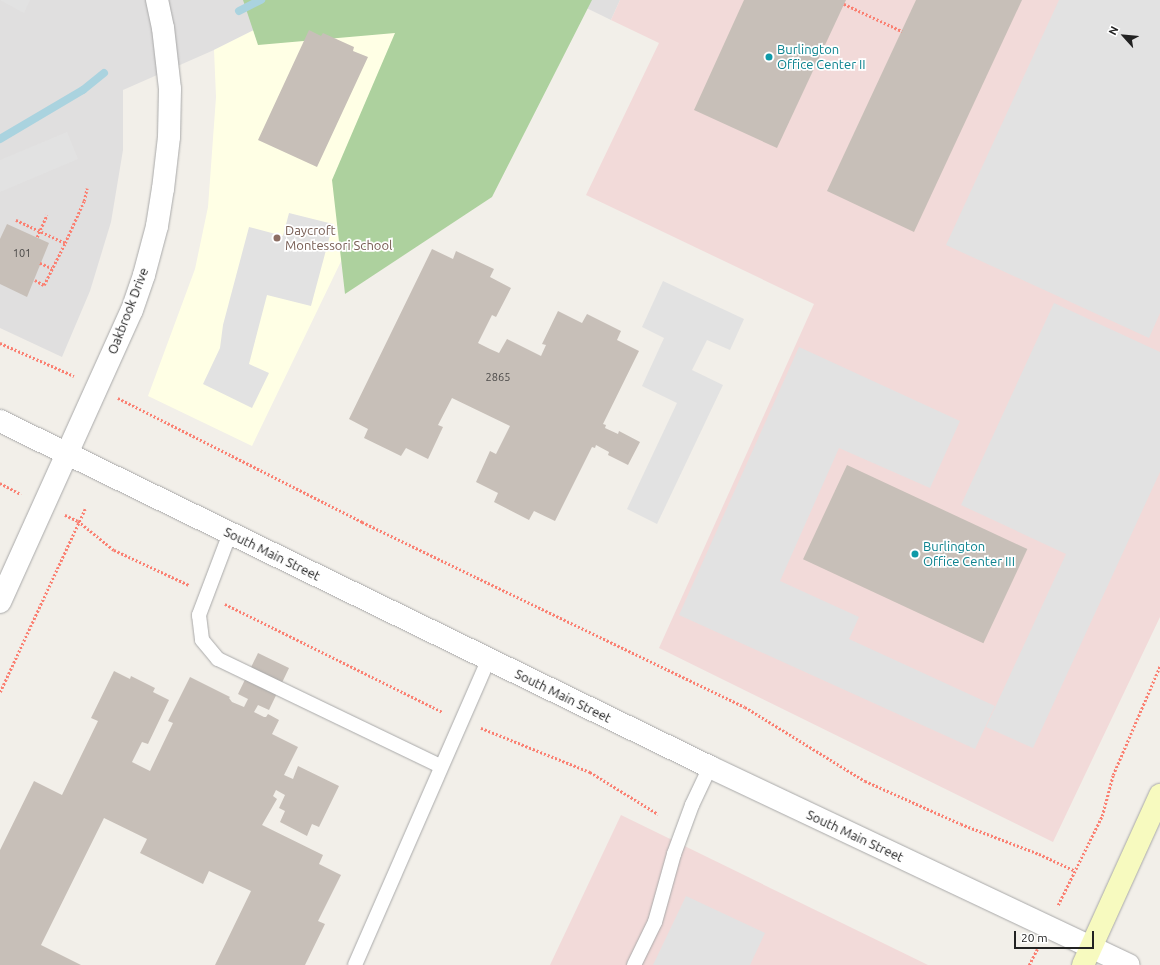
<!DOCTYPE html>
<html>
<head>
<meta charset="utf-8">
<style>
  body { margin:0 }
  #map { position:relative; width:1160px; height:965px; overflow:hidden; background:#f2efe9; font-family:Ubuntu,sans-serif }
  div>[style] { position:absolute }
  .residential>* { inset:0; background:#e0dfdf }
  .commercial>* { inset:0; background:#f2dad9 }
  .education>* { inset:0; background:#ffffe5 }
  .forest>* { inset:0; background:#add19e }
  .parking>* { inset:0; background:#e2e2e2 }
  .stream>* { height:8px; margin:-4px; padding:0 4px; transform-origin:4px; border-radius:4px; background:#aad3df }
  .building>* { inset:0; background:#c7bfb8; transform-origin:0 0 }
  .path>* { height:2.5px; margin-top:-1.25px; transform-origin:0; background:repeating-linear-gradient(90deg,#fa8072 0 2px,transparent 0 4px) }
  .roads { filter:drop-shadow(0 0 1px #a9a9a9) drop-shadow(0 0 1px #a9a9a9) }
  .service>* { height:14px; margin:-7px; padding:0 7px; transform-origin:7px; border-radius:7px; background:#fff }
  .minor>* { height:22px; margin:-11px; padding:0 11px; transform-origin:11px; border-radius:11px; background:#fff }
  .tertiary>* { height:22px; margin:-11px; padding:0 11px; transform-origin:11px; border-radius:11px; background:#fff }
  .secondary>* { height:22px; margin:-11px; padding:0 11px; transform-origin:11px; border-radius:11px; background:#f7fabf }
  .dots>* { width:11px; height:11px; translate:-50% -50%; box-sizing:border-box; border:2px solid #fff; border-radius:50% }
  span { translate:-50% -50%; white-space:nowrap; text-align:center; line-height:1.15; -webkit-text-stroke:3.5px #fff; paint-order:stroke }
  .number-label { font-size:11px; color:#4b4948 }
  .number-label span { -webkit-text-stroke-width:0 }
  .culture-label { font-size:13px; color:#0d838f }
  .left { translate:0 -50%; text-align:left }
  .education-label { font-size:13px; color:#785e54 }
  .street-label { font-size:13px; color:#222 }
  .north { position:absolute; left:1104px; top:16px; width:40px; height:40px; -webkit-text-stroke:3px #fff; paint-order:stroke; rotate:297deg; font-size:11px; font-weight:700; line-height:16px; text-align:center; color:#222 }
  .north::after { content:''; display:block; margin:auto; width:14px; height:18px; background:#222; clip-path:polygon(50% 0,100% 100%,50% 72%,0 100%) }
  .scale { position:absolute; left:1014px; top:931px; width:80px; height:18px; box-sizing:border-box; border:2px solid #222; border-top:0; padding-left:5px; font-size:12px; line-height:14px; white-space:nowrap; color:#222; -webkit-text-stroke:3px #fff; paint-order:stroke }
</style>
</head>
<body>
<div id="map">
  <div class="residential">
    <i style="clip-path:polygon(0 0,314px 0,214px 50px,123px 90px,123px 150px,111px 222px,90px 291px,62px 357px,0 328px)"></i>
    <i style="clip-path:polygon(570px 0,620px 0,611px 20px)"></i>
  </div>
  <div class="commercial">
    <i style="clip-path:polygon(620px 0,1160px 0,1160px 617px,1053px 842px,659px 648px,814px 304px,586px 195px,659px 43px,611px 20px)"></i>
    <i style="clip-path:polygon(621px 815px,928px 965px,550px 965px)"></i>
  </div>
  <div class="education">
    <i style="clip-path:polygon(314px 0,454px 27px,252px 446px,148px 396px,195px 269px,208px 207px,216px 97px,214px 50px)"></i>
  </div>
  <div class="forest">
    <i style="clip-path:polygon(243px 0,592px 0,492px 197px,345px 294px,332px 180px,395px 33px,258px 45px)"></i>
  </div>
  <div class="parking">
    <i style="clip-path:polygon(0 0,30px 0,24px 13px)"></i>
    <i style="clip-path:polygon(1059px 0,1160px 0,1160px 313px,1149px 338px,946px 245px)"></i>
    <i style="clip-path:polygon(67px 132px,78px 159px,0 192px,0 160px)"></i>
    <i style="clip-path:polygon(289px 213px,333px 224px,311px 306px,267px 295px,249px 364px,269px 373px,252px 408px,203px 384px,220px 348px,223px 325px,249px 227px,283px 236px)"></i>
    <i style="clip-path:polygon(663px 281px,744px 319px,730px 350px,707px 340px,692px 370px,723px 385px,657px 524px,627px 509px,677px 403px,642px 386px,664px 338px,642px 327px)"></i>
    <i style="clip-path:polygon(1054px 303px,1160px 352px,1160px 472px,1033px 748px,986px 727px,1066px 554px,961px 505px)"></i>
    <i style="clip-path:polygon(799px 347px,960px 421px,930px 488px,839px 448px,780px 581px,859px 617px,849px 639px,995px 706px,975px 749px,679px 615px)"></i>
    <i style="clip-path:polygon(686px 896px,765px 933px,750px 965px,653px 965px)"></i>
  </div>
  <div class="stream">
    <i style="left:239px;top:11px;width:25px;rotate:-27deg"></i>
    <i style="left:0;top:139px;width:96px;rotate:-30.6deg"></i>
    <i style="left:83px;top:90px;width:27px;rotate:-39deg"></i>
  </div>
  <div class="building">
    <i style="clip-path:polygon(744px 0,846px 0,777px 148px,694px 110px)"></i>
    <i style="clip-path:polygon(916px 0,1022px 0,914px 232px,827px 191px)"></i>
    <i style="clip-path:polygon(309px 30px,321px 36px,323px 33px,354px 47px,353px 51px,368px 57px,317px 167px,258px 140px)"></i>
    <i style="clip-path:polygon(7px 224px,49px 243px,27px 297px,0 284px,0 239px)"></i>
    <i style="clip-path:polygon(432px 249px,453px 259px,456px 251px,494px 269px,490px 277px,511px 288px,496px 317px,492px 315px,478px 343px,490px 349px,499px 353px,507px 339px,541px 356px,546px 345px,542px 344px,558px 311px,582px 323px,587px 314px,621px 331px,617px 340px,639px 351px,603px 424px,606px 425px,605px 428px,618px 434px,619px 431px,640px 442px,628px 465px,608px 455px,609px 452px,596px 445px,595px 448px,592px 447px,555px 521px,534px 511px,529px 520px,494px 502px,498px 493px,476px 482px,490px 451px,496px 454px,510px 426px,452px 398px,438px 425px,443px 427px,428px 459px,406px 448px,401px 456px,364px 438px,368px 429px,349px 419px)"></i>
    <i style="left:847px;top:465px;width:199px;height:104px;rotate:25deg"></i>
    <i style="clip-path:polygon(258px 653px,289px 668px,269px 710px,258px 705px,254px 712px,264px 717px,266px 717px,268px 714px,279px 720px,272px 734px,298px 747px,284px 775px,293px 779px,298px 766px,339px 786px,319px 827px,312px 824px,307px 836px,280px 822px,285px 811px,279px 808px,285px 795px,276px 790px,273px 796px,277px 799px,262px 825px,323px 855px,319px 864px,341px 875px,318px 921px,325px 924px,305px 965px,215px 965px,251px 891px,209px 871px,203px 884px,140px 853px,147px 839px,104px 818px,41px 945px,81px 965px,0 965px,0 850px,34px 781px,62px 795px,98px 721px,91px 718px,114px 671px,130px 679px,131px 676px,155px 688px,153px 692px,169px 700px,148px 744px,142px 742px,132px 762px,150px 771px,173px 723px,168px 721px,190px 677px,230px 697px,229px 698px,232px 702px,244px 707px,248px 699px,238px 694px)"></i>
  </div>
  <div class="path">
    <i style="left:844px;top:4px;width:64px;rotate:25deg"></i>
    <i style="left:16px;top:220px;width:54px;rotate:25.1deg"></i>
    <i style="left:65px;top:243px;width:46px;rotate:-65.7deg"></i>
    <i style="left:84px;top:201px;width:13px;rotate:-77deg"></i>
    <i style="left:37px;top:237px;width:24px;rotate:-66deg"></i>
    <i style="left:40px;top:263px;width:13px;rotate:23deg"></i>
    <i style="left:35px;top:280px;width:10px;rotate:29deg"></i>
    <i style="left:44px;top:285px;width:47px;rotate:-63.4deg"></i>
    <i style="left:0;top:343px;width:81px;rotate:24deg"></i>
    <i style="left:118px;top:398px;width:274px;rotate:26.9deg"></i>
    <i style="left:362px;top:522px;width:425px;rotate:25.8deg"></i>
    <i style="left:745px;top:707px;width:141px;rotate:31.7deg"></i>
    <i style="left:865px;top:781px;width:105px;rotate:24.1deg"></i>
    <i style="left:961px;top:824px;width:84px;rotate:21deg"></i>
    <i style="left:1039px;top:854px;width:40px;rotate:25deg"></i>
    <i style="left:0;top:483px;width:24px;rotate:28deg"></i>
    <i style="left:65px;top:515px;width:14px;rotate:25deg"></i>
    <i style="left:78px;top:521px;width:46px;rotate:38.9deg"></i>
    <i style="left:114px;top:550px;width:83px;rotate:25deg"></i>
    <i style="left:225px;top:604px;width:243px;rotate:26.4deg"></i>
    <i style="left:0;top:692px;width:202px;rotate:-65.1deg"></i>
    <i style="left:481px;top:728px;width:118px;rotate:22deg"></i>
    <i style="left:590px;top:772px;width:80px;rotate:31.7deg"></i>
    <i style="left:1058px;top:905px;width:99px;rotate:-63.7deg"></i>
    <i style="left:1102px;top:816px;width:42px;rotate:-75deg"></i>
    <i style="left:1113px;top:775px;width:119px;rotate:-66.7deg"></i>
    <i style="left:1029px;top:965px;width:18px;rotate:-63deg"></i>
  </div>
  <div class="roads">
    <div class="service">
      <i style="left:230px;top:533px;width:88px;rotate:110.7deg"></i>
      <i style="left:199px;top:615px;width:25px;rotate:83deg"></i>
      <i style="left:202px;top:640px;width:25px;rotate:50deg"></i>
      <i style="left:218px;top:659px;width:246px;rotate:25.7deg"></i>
      <i style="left:355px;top:965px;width:333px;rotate:-66.4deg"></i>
      <i style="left:634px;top:965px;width:48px;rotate:-64deg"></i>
      <i style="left:655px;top:922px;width:71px;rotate:-74.4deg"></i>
      <i style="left:674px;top:854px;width:52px;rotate:-69.8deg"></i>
      <i style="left:692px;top:805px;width:42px;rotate:-64.7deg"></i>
    </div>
    <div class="minor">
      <i style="left:0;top:602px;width:320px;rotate:-65.7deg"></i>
      <i style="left:132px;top:310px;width:37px;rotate:-71deg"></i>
      <i style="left:144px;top:275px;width:51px;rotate:-75.1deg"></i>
      <i style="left:157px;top:226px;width:37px;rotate:-81deg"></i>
      <i style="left:163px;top:189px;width:52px;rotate:-83.4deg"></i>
      <i style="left:169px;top:137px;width:48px;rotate:-88.8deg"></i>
      <i style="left:170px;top:89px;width:61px;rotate:-96.5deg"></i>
      <i style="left:163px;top:28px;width:29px;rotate:-102deg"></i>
    </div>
    <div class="tertiary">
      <i style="left:0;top:421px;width:790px;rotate:25.98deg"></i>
      <i style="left:710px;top:767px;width:463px;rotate:25.3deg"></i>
    </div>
    <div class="secondary">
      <i style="left:1083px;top:965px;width:187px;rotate:-65.6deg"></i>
    </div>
  </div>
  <div class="dots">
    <i style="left:769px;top:57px;background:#0f9aa8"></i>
    <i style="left:277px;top:238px;background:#8d6e63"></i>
    <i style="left:915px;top:554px;background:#0f9aa8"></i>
  </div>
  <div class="number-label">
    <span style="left:22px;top:253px">101</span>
    <span style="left:498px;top:377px">2865</span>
  </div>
  <div class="culture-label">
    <span class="left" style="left:777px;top:57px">Burlington<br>Office Center II</span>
    <span class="left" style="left:923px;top:554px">Burlington<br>Office Center III</span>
  </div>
  <div class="education-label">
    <span class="left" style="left:285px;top:238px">Daycroft<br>Montessori School</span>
  </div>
  <div class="street-label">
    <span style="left:128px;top:311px;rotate:-69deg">Oakbrook Drive</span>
    <span style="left:272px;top:554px;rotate:26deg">South Main Street</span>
    <span style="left:563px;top:696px;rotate:26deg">South Main Street</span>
    <span style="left:855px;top:836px;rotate:25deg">South Main Street</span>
  </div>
  <div class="north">N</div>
  <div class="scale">20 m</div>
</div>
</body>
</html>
